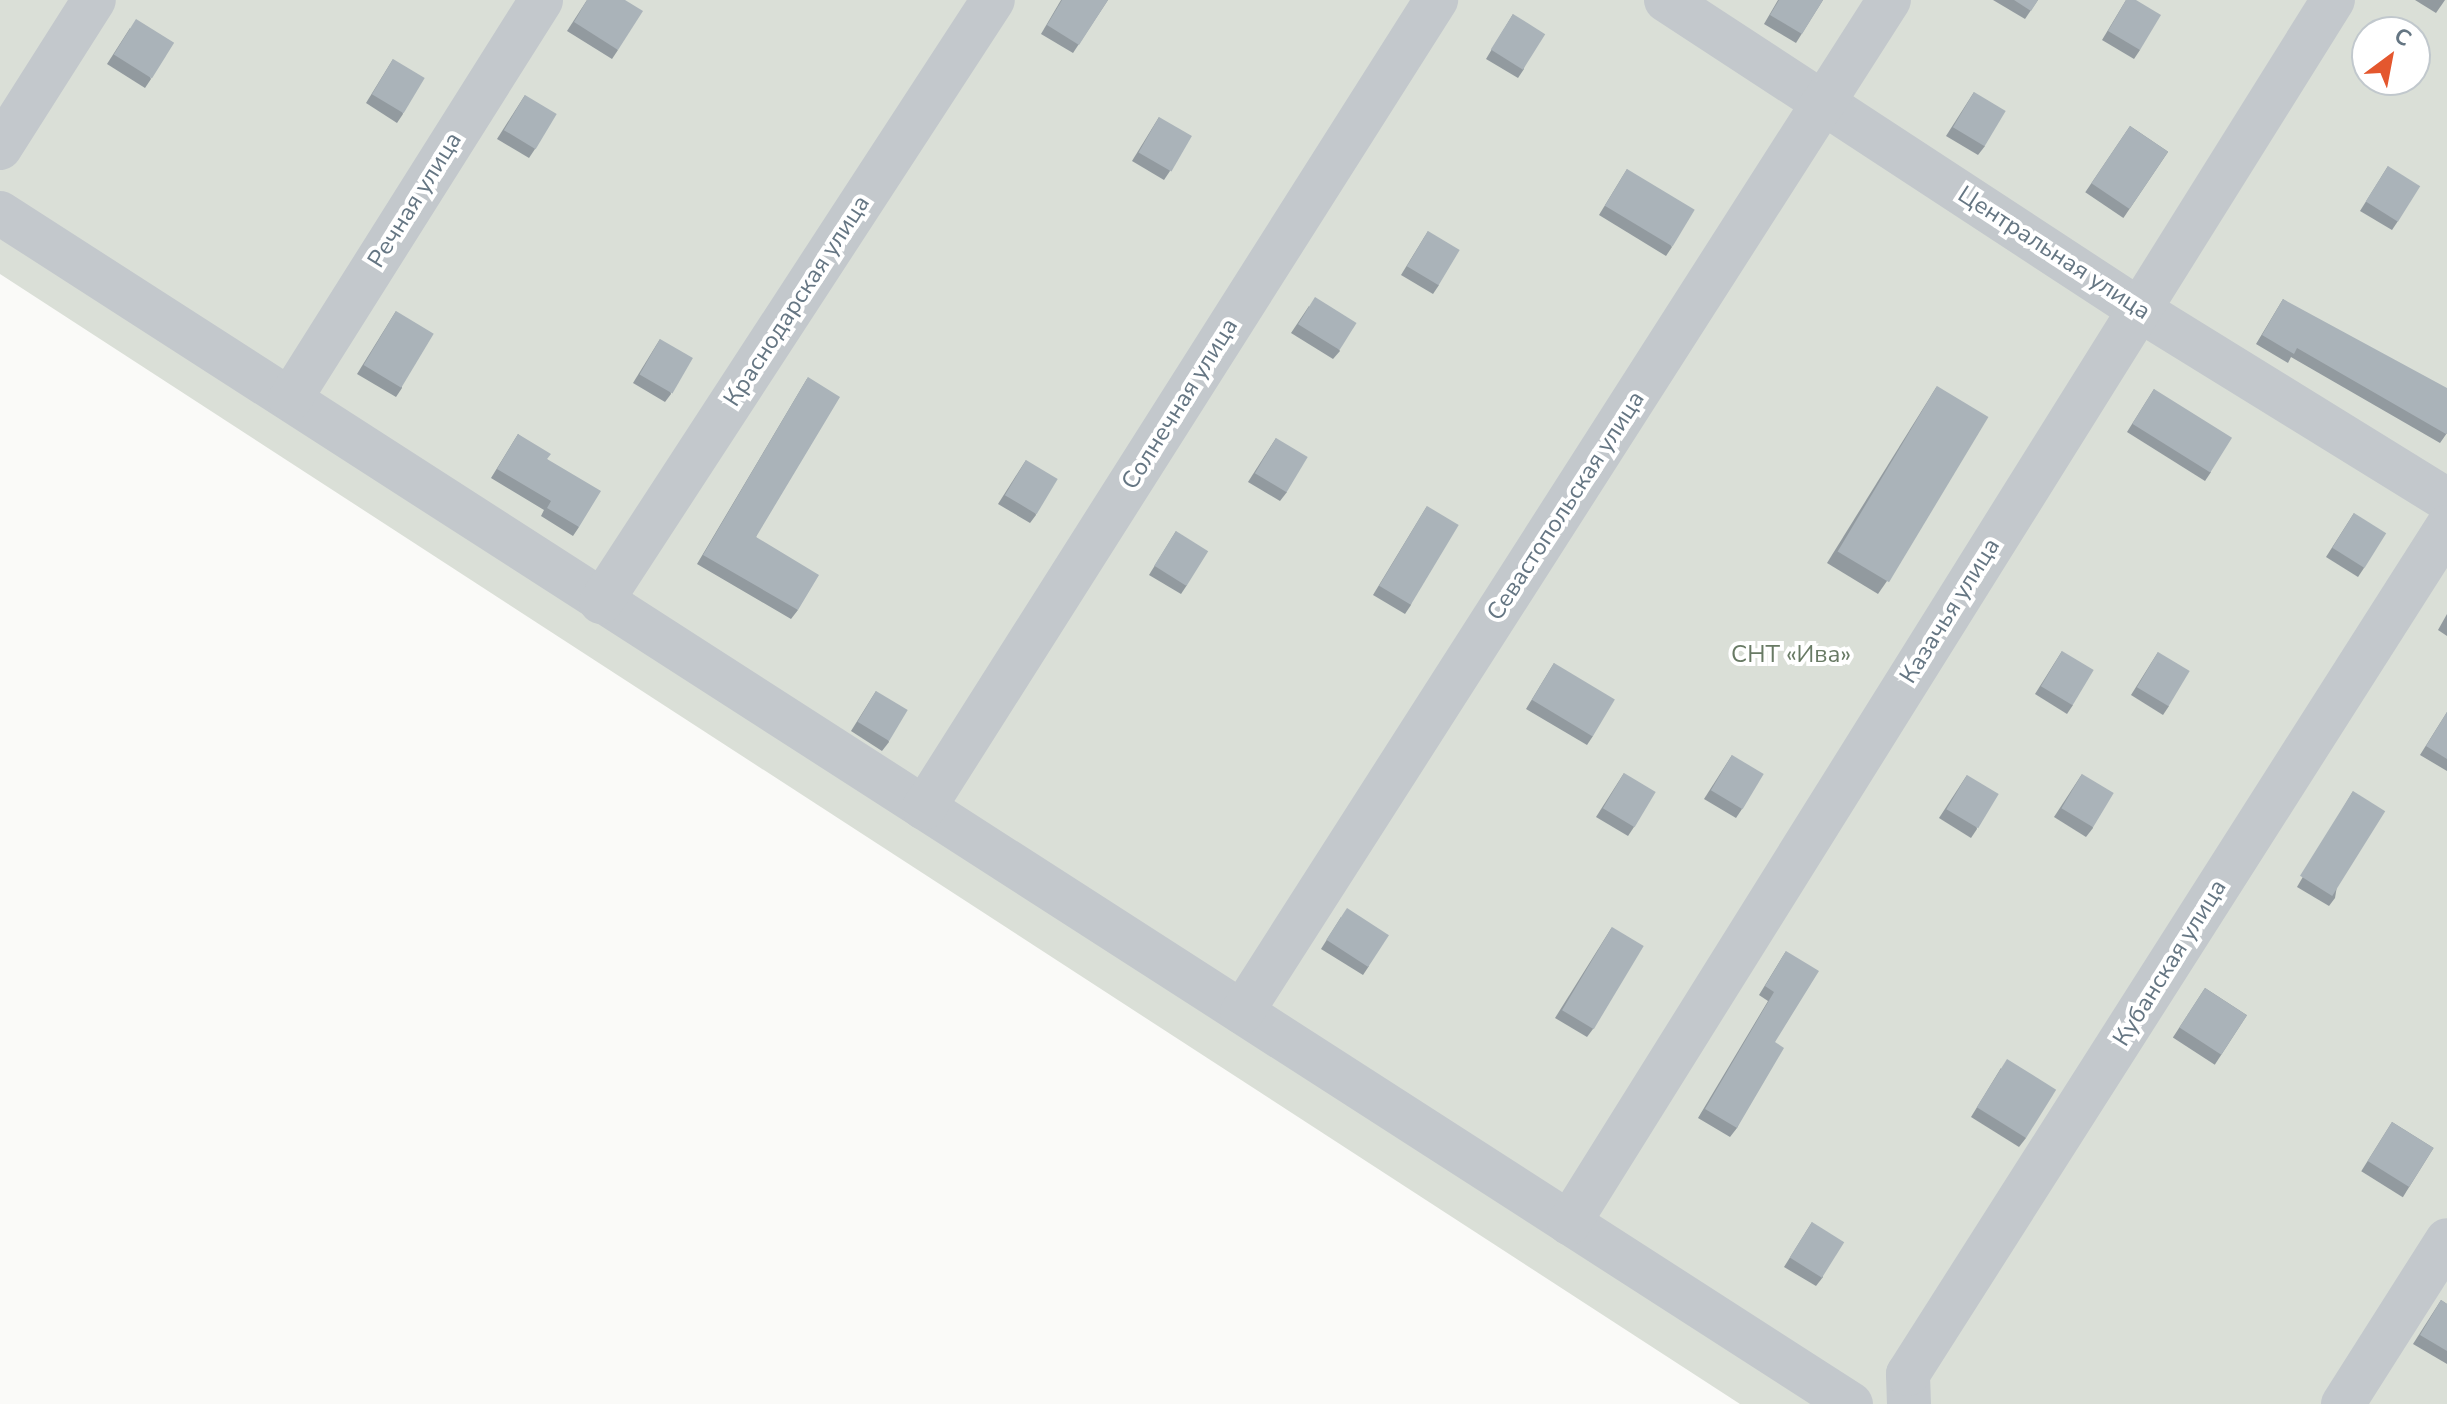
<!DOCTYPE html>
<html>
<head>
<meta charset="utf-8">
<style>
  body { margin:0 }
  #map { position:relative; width:2447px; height:1404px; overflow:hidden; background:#fafaf8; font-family:"Nunito Sans",sans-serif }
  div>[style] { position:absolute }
  .green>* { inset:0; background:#dadfd7 }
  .minor>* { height:44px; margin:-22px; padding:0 22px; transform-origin:22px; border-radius:22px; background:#c3c8cc }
  .wall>* { inset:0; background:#929a9f; transform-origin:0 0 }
  .building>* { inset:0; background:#aab3b9; transform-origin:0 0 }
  span { translate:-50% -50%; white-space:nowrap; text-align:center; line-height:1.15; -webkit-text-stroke:8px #fff; paint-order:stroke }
  .street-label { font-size:24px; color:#657683 }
  .park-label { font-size:24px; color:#687a64 }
  .north { position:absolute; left:2351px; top:16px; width:80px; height:80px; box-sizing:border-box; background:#fff; border:2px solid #c1c8cd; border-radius:50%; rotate:32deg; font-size:22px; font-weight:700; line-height:32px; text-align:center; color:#657683 }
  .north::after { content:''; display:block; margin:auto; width:28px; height:36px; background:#e4572e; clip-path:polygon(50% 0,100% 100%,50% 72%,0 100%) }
</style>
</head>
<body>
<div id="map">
  <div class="green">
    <i style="clip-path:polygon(evenodd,0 0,2447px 0,2447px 1404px,1740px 1404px,0 274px,0 0,2367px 32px,2415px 32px,2415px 80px,2367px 80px,2367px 32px)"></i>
  </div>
  <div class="minor">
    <i style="left:1666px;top:0;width:564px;rotate:33.21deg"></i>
    <i style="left:2138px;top:309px;width:363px;rotate:31.7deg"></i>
    <i style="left:0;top:148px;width:175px;rotate:-57.6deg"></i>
    <i style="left:0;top:213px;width:2201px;rotate:32.76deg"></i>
    <i style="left:290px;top:399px;width:471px;rotate:-57.8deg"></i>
    <i style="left:601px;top:602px;width:718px;rotate:-56.93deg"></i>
    <i style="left:924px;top:808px;width:957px;rotate:-57.64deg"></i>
    <i style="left:1242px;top:1012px;width:1201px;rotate:-57.41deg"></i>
    <i style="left:1569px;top:1223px;width:1442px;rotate:-58.01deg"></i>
    <i style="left:1909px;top:1404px;width:30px;rotate:-92deg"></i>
    <i style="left:1908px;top:1374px;width:1004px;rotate:-57.53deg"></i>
    <i style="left:2343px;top:1404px;width:194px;rotate:-57.6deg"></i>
  </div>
  <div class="wall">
    <i style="clip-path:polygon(587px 0,618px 50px,612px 59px,567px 31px)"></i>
    <i style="clip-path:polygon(1061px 0,1108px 0,1073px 53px,1041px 34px)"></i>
    <i style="clip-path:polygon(1778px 0,1823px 0,1796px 43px,1764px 24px)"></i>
    <i style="clip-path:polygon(1993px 0,2038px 0,2025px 19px)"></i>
    <i style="clip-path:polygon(2126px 0,2140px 50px,2134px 59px,2102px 40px)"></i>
    <i style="clip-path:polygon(2415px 0,2445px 0,2436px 13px)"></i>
    <i style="clip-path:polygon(1513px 14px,1524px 69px,1518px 78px,1486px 59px)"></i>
    <i style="clip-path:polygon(130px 28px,151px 79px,145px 88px,107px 64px)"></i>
    <i style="clip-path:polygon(393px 59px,403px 114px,397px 123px,366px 103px)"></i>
    <i style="clip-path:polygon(1974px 92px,1985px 146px,1978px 155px,1946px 136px)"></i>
    <i style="clip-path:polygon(525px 95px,535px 149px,529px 158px,497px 139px)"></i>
    <i style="clip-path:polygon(1159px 117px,1170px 171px,1164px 180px,1132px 161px)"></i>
    <i style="left:2130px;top:126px;width:46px;height:80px;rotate:34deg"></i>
    <i style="clip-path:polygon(2388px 166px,2398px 221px,2392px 230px,2360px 211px)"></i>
    <i style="clip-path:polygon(1627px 169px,1672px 247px,1666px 256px,1599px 215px)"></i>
    <i style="clip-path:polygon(1428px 231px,1439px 285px,1433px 294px,1401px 275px)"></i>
    <i style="clip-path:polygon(2283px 299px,2447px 433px,2440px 443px,2291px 357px,2288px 363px,2256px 344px)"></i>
    <i style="clip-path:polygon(1309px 306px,1340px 351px,1333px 359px,1291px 333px)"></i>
    <i style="clip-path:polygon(396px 311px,402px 388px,396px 397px,357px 374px)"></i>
    <i style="clip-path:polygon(660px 339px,671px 394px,665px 402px,633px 383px)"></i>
    <i style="clip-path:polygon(808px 377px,756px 537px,798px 610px,791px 619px,697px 564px)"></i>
    <i style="clip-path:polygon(1937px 386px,1887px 581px,1878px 594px,1827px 563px)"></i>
    <i style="clip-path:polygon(2154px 389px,2211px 472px,2205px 481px,2127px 432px)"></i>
    <i style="clip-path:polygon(518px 434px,547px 459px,579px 527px,573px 536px,541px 516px,544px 510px,491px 478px)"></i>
    <i style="clip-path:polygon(1276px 438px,1287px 492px,1280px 501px,1248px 482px)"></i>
    <i style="clip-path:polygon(1026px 460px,1036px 515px,1030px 523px,998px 504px)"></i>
    <i style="clip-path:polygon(1427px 506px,1411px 605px,1405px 614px,1373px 595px)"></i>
    <i style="clip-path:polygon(2354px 513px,2364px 568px,2358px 577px,2326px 557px)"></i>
    <i style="clip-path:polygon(1176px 531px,1187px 585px,1181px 594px,1149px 575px)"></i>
    <i style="clip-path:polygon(2447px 614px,2447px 636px,2438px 630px)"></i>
    <i style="clip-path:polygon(2062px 651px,2073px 705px,2067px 714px,2035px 694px)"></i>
    <i style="clip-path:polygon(2158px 652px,2169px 706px,2163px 715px,2131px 695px)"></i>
    <i style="clip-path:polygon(1554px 663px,1593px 736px,1587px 745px,1526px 709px)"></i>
    <i style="clip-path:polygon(876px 691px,889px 742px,882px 751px,851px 731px)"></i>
    <i style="clip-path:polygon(2447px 712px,2447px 771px,2420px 755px)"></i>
    <i style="clip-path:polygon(1732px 755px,1742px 809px,1736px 818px,1704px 799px)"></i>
    <i style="clip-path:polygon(1624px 773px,1634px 827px,1628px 836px,1596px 817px)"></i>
    <i style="clip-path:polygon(2082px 774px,2093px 828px,2086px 837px,2054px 817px)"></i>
    <i style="clip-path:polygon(1967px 775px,1977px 829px,1971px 838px,1939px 818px)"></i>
    <i style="clip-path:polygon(2353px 791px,2335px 898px,2329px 906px,2297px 887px)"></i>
    <i style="clip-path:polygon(1341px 917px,1369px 966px,1363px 975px,1321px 949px)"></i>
    <i style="clip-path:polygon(1612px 927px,1593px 1029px,1587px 1037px,1555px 1018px)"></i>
    <i style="clip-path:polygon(1786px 951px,1775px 1042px,1737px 1128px,1730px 1137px,1698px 1118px,1768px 1001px,1759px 995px)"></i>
    <i style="left:2205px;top:988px;width:50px;height:59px;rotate:33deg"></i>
    <i style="clip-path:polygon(2001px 1068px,2026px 1138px,2019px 1147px,1971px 1117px)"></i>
    <i style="left:2392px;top:1122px;width:49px;height:58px;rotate:32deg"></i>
    <i style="clip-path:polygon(1812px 1222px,1823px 1277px,1816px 1286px,1784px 1267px)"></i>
    <i style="clip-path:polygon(2441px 1300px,2447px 1304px,2447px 1364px,2413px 1344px)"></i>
  </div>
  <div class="building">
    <i style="clip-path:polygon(587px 0,625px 0,643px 11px,618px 50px,574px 22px)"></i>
    <i style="clip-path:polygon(1062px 0,1108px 0,1079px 45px,1047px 25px)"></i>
    <i style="clip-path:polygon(1779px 0,1823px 0,1802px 34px,1770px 15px)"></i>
    <i style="clip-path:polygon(2014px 0,2038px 0,2031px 11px)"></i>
    <i style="clip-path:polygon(2126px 0,2136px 0,2161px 15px,2140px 50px,2108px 31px)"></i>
    <i style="left:1513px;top:14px;width:38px;height:42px;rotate:32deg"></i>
    <i style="left:136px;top:19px;width:45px;height:42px;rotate:32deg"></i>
    <i style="left:393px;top:59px;width:37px;height:41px;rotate:31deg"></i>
    <i style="left:1974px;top:92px;width:37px;height:41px;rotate:31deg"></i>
    <i style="left:525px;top:95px;width:37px;height:41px;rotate:31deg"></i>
    <i style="left:1159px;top:117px;width:38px;height:41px;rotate:30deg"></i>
    <i style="left:2130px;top:126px;width:46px;height:69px;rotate:34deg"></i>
    <i style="left:2388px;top:166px;width:38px;height:42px;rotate:32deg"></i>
    <i style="left:1627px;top:169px;width:79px;height:43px;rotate:31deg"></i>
    <i style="left:1428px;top:231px;width:37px;height:41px;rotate:31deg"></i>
    <i style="left:1315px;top:297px;width:49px;height:32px;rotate:32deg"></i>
    <i style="clip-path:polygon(2283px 299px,2447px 388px,2447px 433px,2446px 434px,2297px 348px,2294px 354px,2262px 335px)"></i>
    <i style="left:396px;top:311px;width:44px;height:63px;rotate:31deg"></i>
    <i style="left:660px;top:339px;width:38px;height:41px;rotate:30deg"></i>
    <i style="clip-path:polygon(808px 377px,840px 397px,756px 537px,819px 575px,798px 610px,703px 555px)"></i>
    <i style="left:1937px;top:386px;width:60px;height:193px;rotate:31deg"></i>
    <i style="left:2154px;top:389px;width:92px;height:41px;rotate:32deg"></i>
    <i style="clip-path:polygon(518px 434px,551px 454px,547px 459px,601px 491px,579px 527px,547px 508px,551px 501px,497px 469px)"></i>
    <i style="left:1276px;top:438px;width:37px;height:41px;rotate:31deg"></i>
    <i style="left:1026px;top:460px;width:37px;height:41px;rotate:31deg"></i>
    <i style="left:1427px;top:506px;width:37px;height:93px;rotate:31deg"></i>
    <i style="left:2354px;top:513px;width:38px;height:41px;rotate:32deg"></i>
    <i style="left:1176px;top:531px;width:38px;height:41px;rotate:32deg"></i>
    <i style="left:2062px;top:651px;width:37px;height:41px;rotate:31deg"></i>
    <i style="left:2158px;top:652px;width:37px;height:41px;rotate:31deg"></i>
    <i style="left:1554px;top:663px;width:71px;height:43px;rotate:31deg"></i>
    <i style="left:876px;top:691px;width:37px;height:36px;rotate:31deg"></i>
    <i style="clip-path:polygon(2447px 712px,2447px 759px,2426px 746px)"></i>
    <i style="left:1732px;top:755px;width:37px;height:41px;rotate:31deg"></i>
    <i style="left:1624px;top:773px;width:37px;height:41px;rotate:31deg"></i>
    <i style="left:2082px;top:774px;width:37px;height:40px;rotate:31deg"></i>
    <i style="left:1967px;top:775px;width:37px;height:40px;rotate:31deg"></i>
    <i style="left:2353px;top:791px;width:38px;height:100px;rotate:32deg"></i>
    <i style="left:1347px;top:908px;width:50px;height:38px;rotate:33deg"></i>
    <i style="left:1612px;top:927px;width:37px;height:97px;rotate:31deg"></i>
    <i style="clip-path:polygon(1786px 951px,1819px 971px,1775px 1042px,1784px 1048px,1737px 1128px,1705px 1109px,1774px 992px,1765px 986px)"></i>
    <i style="left:2205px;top:988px;width:50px;height:47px;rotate:33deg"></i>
    <i style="left:2007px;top:1059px;width:58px;height:57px;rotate:32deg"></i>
    <i style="left:2392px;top:1122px;width:49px;height:46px;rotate:32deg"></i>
    <i style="left:1812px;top:1222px;width:38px;height:42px;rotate:32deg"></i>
    <i style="clip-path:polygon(2441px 1300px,2447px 1304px,2447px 1351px,2420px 1335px)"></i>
  </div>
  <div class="street-label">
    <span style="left:415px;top:200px;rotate:-58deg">Речная улица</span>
    <span style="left:2054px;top:253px;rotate:33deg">Центральная улица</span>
    <span style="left:797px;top:301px;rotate:-57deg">Краснодарская улица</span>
    <span style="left:1180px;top:404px;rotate:-58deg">Солнечная улица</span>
    <span style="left:1566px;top:506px;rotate:-57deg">Севастопольская улица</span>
    <span style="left:1950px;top:611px;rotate:-58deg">Казачья улица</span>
    <span style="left:2170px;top:963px;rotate:-58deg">Кубанская улица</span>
  </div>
  <div class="park-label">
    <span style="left:1791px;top:655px">СНТ «Ива»</span>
  </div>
  <div class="north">С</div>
</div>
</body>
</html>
